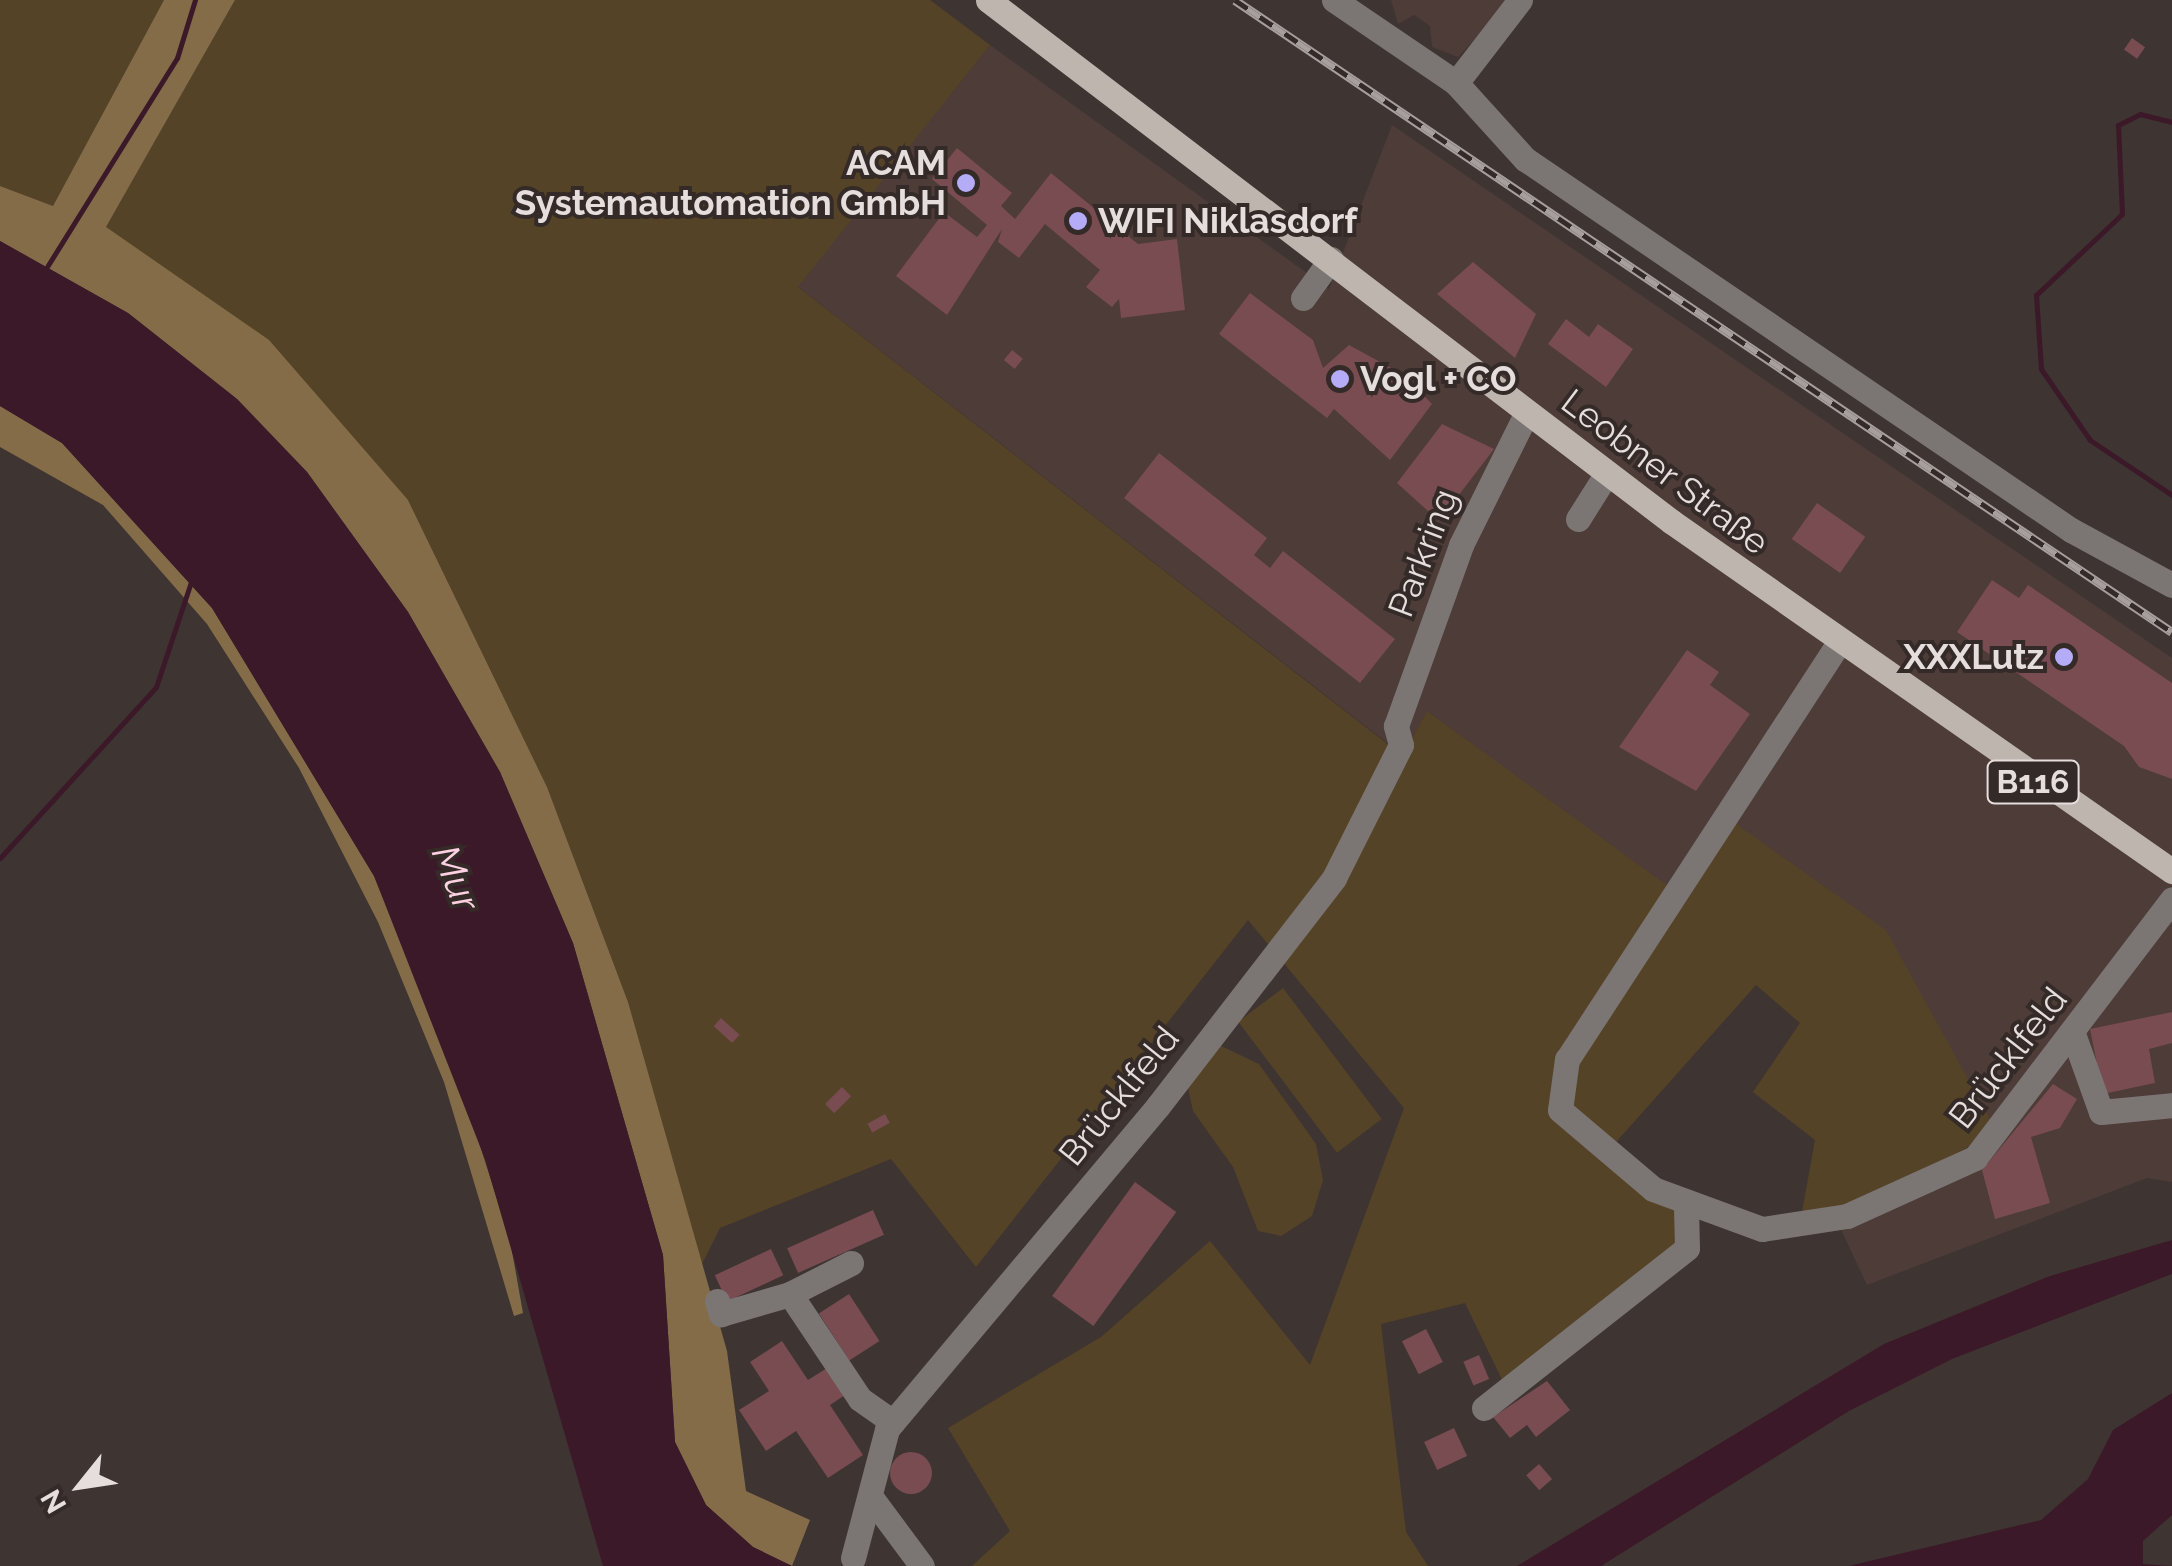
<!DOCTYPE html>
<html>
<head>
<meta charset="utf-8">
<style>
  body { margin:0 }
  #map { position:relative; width:2172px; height:1566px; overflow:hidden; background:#3e3431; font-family:Raleway,sans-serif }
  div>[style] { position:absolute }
  .built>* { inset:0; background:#4d3c38 }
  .green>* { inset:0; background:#554327; transform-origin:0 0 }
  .forest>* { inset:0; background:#846c48 }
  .water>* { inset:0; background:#3c1929 }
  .stream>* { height:5px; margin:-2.5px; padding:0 2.5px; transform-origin:2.5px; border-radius:2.5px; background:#3c1929 }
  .building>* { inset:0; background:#784c50; transform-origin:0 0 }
  .round { border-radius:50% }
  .minor>* { height:25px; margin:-12.5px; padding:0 12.5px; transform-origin:12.5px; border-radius:12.5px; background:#7b7673 }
  .major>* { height:25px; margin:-12.5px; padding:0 12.5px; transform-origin:12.5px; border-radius:12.5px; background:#beb5af }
  .rail>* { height:9px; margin-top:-4.5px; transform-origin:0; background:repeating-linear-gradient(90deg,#342a27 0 15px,#a79f9d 0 30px); box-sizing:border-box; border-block:2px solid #a79f9d }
  .dots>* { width:28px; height:28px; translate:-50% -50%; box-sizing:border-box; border:5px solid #342a27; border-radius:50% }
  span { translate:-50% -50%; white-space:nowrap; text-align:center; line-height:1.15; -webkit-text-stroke:8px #342a27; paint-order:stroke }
  .shield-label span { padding:2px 8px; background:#342a27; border:2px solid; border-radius:8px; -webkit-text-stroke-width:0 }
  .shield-label { font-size:32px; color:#e5dedd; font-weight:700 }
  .poi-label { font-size:35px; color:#e5dedd; font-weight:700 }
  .right { translate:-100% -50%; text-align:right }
  .left { translate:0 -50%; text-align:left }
  .street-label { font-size:35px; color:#e5dedd }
  .water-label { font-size:38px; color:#fdd1e2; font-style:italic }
  .north { position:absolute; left:30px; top:1436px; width:100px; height:100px; -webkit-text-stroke:8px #342a27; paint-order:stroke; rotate:240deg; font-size:28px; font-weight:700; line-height:40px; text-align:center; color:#e5dedd }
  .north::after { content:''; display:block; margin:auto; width:35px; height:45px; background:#e5dedd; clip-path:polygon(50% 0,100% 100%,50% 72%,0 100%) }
</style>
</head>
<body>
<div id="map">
  <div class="built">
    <i style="clip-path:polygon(1391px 0,1512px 0,1458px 57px,1432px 47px,1430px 26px,1414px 15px,1398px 24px)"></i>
    <i style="clip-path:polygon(990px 45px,1329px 289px,1392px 125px,2172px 658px,2172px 1182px,2147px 1178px,1867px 1285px,1835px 1217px,1997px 1132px,1427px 711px,1404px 756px,797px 286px)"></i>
  </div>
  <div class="green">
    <i style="clip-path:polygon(0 0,164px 0,53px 206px,0 186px)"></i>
    <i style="clip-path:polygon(235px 0,930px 0,990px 45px,798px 287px,1403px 756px,1427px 711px,1676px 892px,1729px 819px,1886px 930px,1997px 1132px,1835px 1217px,1800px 1223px,1815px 1140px,1753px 1092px,1800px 1023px,1756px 985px,1609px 1150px,1686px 1206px,1687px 1248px,1507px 1390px,1465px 1303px,1381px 1324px,1406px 1532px,1428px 1566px,972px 1566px,1010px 1531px,948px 1428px,1101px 1337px,1210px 1241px,1310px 1365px,1404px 1108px,1248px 920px,976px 1267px,891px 1159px,720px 1228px,699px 1270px,628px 1002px,547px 787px,408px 500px,106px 227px)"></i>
    <i style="left:1283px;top:988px;width:164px;height:56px;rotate:53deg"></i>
    <i style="clip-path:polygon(1221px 1046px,1259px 1064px,1316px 1144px,1323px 1180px,1312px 1216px,1281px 1236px,1258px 1231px,1233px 1167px,1193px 1111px,1188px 1088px)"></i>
  </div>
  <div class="forest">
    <i style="clip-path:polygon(164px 0,235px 0,106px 227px,269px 340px,408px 500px,547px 787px,628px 1002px,727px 1351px,746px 1491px,810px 1520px,792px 1566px,753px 1547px,706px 1505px,675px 1442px,663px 1255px,573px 943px,500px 772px,408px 612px,307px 472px,237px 399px,128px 313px,0 241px,0 186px,53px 206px)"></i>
    <i style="clip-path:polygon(0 406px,62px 443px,212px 608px,374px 876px,462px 1089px,510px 1240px,523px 1313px,514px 1316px,444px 1082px,378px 922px,299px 768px,207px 624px,103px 505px,0 447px)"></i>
  </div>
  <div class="water">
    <i style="clip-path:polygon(0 241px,128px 313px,237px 399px,307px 472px,408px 612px,500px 772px,573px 943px,663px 1255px,675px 1442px,706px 1505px,753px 1547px,792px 1566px,603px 1566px,485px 1159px,374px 876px,212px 608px,62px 443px,0 406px)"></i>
    <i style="clip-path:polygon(2172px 1240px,2172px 1274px,1952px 1359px,1849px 1411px,1601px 1566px,1517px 1566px,1884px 1344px,2050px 1276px)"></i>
    <i style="clip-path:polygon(2172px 1393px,2172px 1515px,2143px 1541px,2143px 1564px,2172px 1566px,1849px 1566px,2041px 1520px,2088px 1479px,2113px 1430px)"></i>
  </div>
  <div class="stream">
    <i style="left:2172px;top:122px;width:33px;rotate:-166deg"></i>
    <i style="left:2140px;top:114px;width:25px;rotate:153deg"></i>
    <i style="left:2118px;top:125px;width:89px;rotate:87.4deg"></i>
    <i style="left:2122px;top:214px;width:118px;rotate:136.7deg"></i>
    <i style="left:2036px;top:295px;width:74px;rotate:86.1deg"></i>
    <i style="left:2041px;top:369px;width:86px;rotate:55.4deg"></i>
    <i style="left:2090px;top:440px;width:99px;rotate:33.9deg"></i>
    <i style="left:45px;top:270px;width:250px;rotate:-58.1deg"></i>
    <i style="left:177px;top:58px;width:61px;rotate:-72.8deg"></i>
    <i style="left:0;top:858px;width:231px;rotate:-47.6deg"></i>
    <i style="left:156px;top:687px;width:111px;rotate:-71.6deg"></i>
  </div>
  <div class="building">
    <i style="left:2132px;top:38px;width:16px;height:14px;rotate:35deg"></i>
    <i style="clip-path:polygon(957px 148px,1012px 193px,1001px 206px,1015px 219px,1051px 173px,1138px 244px,1177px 239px,1185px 310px,1121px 318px,1119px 299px,1112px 307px,1086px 287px,1100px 270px,1045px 224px,1019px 258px,998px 242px,1002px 229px,947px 315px,896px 276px,944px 212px,977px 237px,987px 225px,932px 179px)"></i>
    <i style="clip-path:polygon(1473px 262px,1536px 314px,1515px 358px,1437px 294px)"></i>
    <i style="clip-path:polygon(1250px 293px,1313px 340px,1323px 368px,1349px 345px,1404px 375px,1432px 404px,1390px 460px,1334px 409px,1327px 418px,1219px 334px)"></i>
    <i style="clip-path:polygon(1566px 319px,1589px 337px,1598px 324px,1633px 349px,1606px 387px,1548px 344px)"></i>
    <i style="left:1012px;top:350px;width:14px;height:13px;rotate:39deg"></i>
    <i style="clip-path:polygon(1442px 424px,1494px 449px,1439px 521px,1397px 483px)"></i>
    <i style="clip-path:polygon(1159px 453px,1267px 538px,1254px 555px,1270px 568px,1283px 551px,1395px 639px,1360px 683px,1124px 498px)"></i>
    <i style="left:1817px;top:503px;width:59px;height:44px;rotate:35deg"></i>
    <i style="clip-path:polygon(1992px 580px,2019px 598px,2028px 585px,2172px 683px,2172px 779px,2139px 767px,2124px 746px,1957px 632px)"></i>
    <i style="clip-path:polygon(1687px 650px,1719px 672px,1710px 685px,1750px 714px,1696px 791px,1619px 747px)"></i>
    <i style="clip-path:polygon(2172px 1012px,2172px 1043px,2149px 1049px,2155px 1083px,2103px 1094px,2090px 1029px)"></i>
    <i style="left:721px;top:1018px;width:25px;height:11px;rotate:42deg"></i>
    <i style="clip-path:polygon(2053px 1084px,2077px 1099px,2060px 1128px,2031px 1137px,2050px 1203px,1995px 1219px,1982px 1170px)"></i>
    <i style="left:842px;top:1087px;width:13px;height:24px;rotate:45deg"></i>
    <i style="left:885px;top:1114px;width:10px;height:20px;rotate:61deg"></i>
    <i style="left:1135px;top:1182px;width:51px;height:141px;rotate:36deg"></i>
    <i style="left:873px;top:1210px;width:27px;height:94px;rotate:66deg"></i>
    <i style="left:771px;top:1249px;width:29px;height:62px;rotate:65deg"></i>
    <i style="left:849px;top:1294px;width:56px;height:36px;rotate:57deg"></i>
    <i style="left:1426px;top:1329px;width:37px;height:27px;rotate:63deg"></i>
    <i style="clip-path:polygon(782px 1341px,808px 1380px,827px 1368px,845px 1395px,830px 1405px,863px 1455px,828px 1478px,796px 1431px,766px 1451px,739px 1410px,769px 1391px,750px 1362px)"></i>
    <i style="left:1479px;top:1355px;width:26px;height:17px;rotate:67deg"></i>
    <i style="clip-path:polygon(1547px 1381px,1570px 1410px,1536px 1437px,1527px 1425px,1510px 1438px,1493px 1417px)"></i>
    <i style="left:1454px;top:1428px;width:31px;height:33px;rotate:65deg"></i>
    <i class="round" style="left:890px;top:1452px;width:42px;height:42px"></i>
    <i style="left:1539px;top:1464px;width:20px;height:17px;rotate:49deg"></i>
  </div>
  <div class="minor">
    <i style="left:1334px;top:0;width:148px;rotate:34.2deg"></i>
    <i style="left:1456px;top:83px;width:103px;rotate:47.8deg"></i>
    <i style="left:1525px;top:159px;width:660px;rotate:34.2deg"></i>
    <i style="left:2071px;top:530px;width:115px;rotate:28.6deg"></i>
    <i style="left:1456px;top:83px;width:105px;rotate:-52.4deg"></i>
    <i style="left:1303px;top:298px;width:48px;rotate:-54.3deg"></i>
    <i style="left:1578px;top:519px;width:54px;rotate:-57.8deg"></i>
    <i style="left:1838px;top:644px;width:496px;rotate:123.1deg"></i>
    <i style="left:1567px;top:1059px;width:51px;rotate:97.8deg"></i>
    <i style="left:1560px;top:1110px;width:122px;rotate:40.3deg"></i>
    <i style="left:1653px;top:1189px;width:116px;rotate:20.2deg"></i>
    <i style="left:1762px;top:1229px;width:86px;rotate:-8.7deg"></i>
    <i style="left:1847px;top:1216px;width:141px;rotate:-24.4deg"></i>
    <i style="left:1975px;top:1158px;width:325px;rotate:-52.7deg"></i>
    <i style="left:2072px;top:1031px;width:86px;rotate:70.3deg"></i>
    <i style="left:2101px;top:1112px;width:71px;rotate:-5.6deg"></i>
    <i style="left:851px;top:1263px;width:68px;rotate:153.1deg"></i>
    <i style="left:790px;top:1294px;width:126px;rotate:56.3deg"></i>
    <i style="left:860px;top:1399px;width:40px;rotate:34.9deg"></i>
    <i style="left:717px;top:1301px;width:14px;rotate:73deg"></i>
    <i style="left:721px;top:1314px;width:72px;rotate:-16.2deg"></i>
    <i style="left:1484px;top:1408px;width:258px;rotate:-38.2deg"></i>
    <i style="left:1687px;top:1248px;width:42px;rotate:-91.4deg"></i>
    <i style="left:870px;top:1496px;width:87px;rotate:53.4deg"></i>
    <i style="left:853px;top:1558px;width:133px;rotate:-75.2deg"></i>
    <i style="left:887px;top:1429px;width:422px;rotate:-50deg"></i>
    <i style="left:1158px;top:1106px;width:288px;rotate:-52.3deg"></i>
    <i style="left:1334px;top:878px;width:149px;rotate:-63.3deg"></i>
    <i style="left:1401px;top:745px;width:20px;rotate:-105deg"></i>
    <i style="left:1396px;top:726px;width:192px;rotate:-70.2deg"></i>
    <i style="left:1461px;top:545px;width:148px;rotate:-63.6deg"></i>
  </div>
  <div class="major">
    <i style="left:988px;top:0;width:860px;rotate:37.35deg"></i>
    <i style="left:1672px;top:522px;width:610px;rotate:34.92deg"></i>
  </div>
  <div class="rail">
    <i style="left:1235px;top:0;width:1130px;rotate:34deg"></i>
  </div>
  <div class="dots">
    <i style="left:966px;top:183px;background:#b5acf8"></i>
    <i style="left:1078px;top:221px;background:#b5acf8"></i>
    <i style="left:1340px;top:379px;background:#b5acf8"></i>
    <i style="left:2064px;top:657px;background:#b5acf8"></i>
  </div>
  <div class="shield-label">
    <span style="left:2033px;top:782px">B116</span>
  </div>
  <div class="poi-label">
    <span class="right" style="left:946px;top:183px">ACAM<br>Systemautomation GmbH</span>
    <span class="left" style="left:1098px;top:221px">WIFI Niklasdorf</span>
    <span class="left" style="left:1360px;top:379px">Vogl + CO</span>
    <span class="right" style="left:2044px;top:657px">XXXLutz</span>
  </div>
  <div class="street-label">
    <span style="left:1665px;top:472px;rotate:37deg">Leobner Straße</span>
    <span style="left:1423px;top:553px;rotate:-69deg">Parkring</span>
    <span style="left:2008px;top:1058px;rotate:-52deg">Brücklfeld</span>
    <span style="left:1119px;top:1096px;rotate:-51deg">Brücklfeld</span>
  </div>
  <div class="water-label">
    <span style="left:456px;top:878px;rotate:68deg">Mur</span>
  </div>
  <div class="north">N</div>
</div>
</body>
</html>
